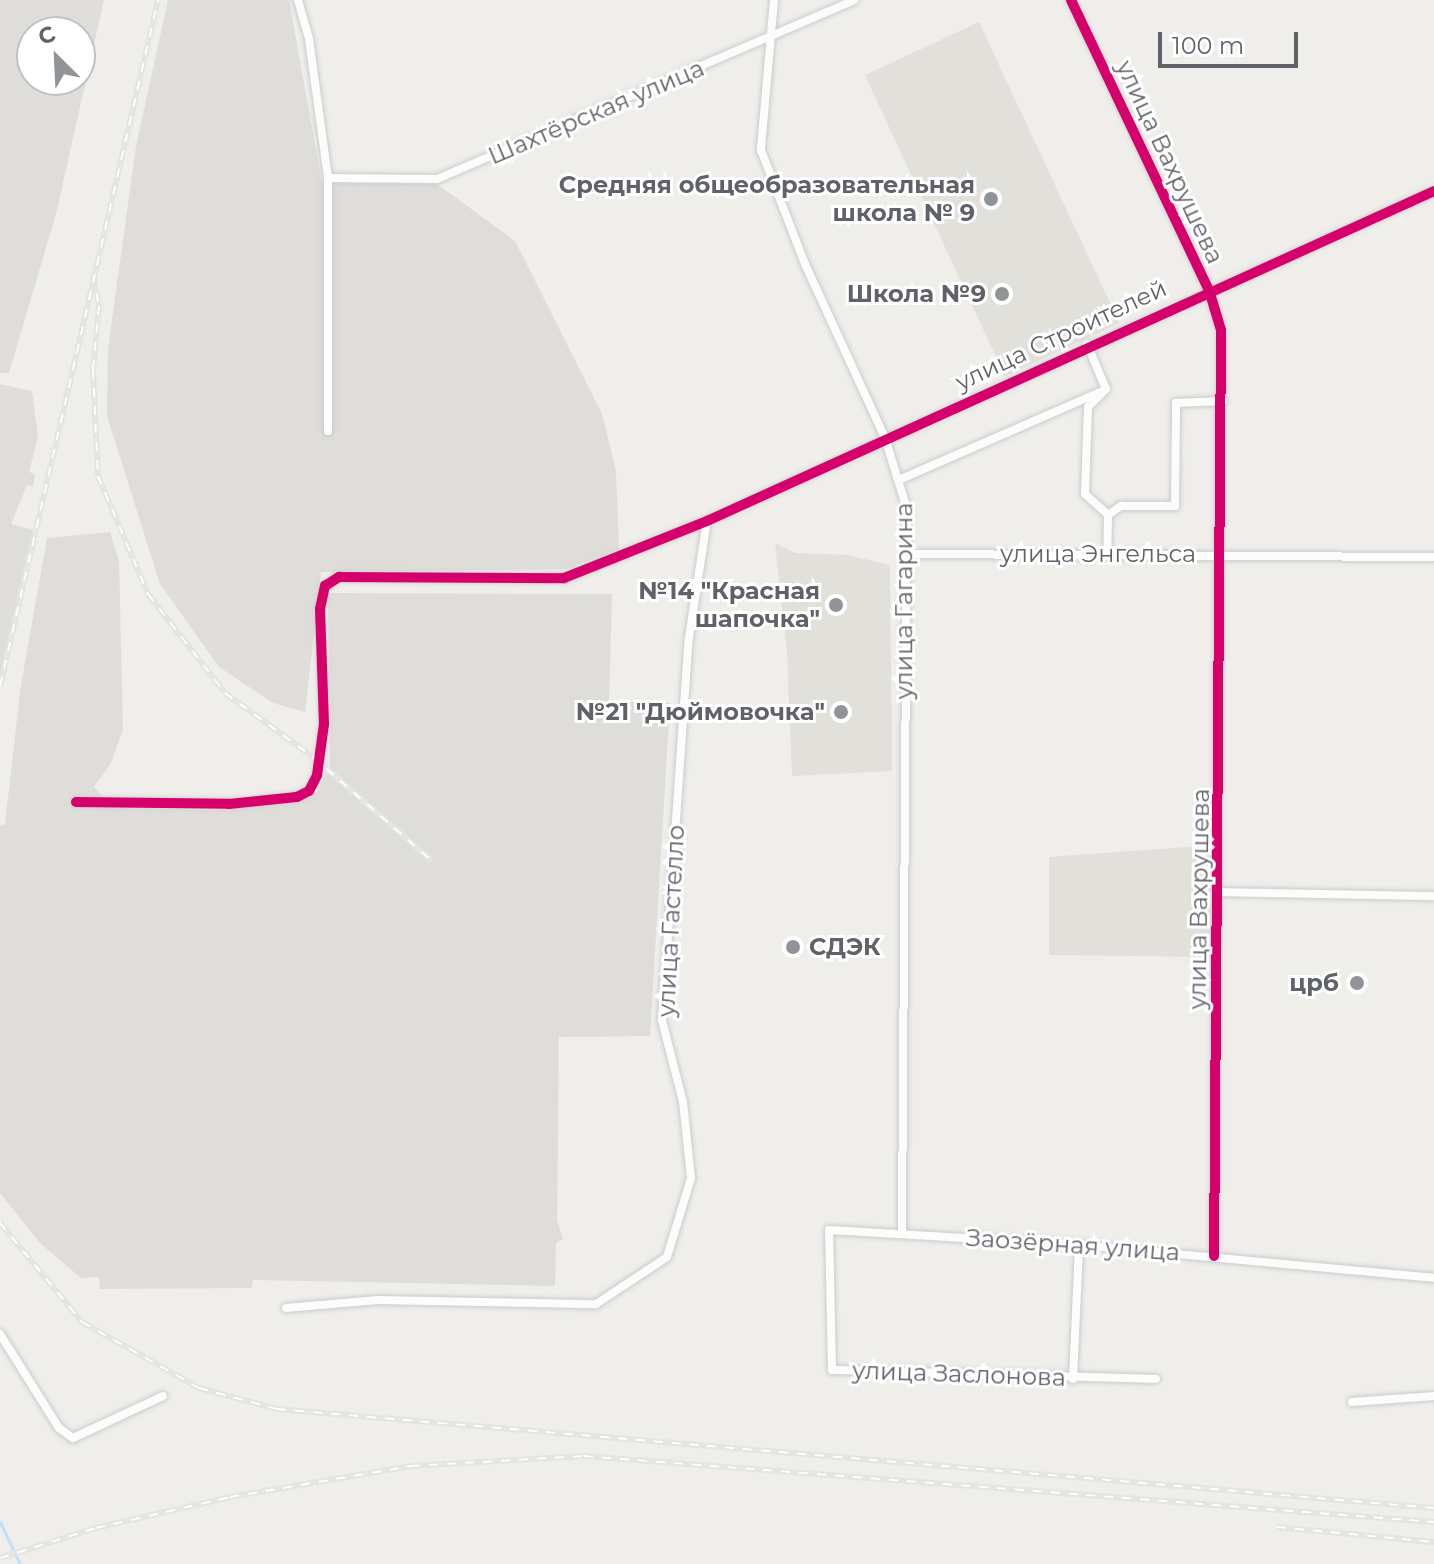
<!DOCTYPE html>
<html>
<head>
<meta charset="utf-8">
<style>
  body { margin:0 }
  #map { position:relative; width:1434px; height:1564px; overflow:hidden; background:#efeeea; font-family:Montserrat,sans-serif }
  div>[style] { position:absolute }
  .industrial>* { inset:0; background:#dfddda }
  .education>* { inset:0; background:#e2e0da; transform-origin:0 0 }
  .stream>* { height:3px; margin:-1.5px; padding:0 1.5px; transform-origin:1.5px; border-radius:1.5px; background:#bfe0f9 }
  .roads { filter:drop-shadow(0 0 2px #cbcccc) drop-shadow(0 0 2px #cbcccc) }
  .street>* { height:8px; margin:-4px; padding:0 4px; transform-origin:4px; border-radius:4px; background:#fdfcfc }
  .rail>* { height:6px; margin-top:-3px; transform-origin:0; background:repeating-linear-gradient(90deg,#fff 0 9px,#e4e4e4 0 18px); box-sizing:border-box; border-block:2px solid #e4e4e4 }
  .cycleway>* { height:10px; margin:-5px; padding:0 5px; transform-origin:5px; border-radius:5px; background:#d6006c }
  .dots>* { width:22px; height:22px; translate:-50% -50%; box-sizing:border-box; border:4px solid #fff; border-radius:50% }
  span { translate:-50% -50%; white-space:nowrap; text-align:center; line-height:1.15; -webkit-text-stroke:6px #fff; paint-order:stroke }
  .street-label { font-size:24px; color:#5f6368 }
  .poi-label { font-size:24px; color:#5f6368; font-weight:700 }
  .right { translate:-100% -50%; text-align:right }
  .left { translate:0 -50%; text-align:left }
  .north { position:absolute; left:16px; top:16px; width:80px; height:80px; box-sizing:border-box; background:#fff; border:2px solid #bfc1c3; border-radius:50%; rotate:336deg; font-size:22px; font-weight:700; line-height:32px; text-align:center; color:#5f6368 }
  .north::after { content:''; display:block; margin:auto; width:28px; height:36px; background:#919496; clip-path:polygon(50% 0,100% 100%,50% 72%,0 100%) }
  .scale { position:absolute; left:1158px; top:32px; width:140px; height:36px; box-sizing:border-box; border:4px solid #5f6368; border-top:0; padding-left:10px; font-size:24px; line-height:28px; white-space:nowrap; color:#5f6368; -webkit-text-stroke:6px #fff; paint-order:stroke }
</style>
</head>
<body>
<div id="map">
  <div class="industrial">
    <i style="clip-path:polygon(evenodd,0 0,104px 0,56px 214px,9px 373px,0 373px,0 0,32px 32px,80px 32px,80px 80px,32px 80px,32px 32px)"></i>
    <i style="clip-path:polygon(168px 0,289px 0,322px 183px,437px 184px,515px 241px,602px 414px,616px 471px,619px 549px,567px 569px,321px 572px,305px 712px,273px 703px,219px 667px,160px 584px,107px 416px,108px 349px,136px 146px)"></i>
    <i style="clip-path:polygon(0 384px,32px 391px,38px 437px,29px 472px,35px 474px,33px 486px,27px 485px,11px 524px,34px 530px,0 679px)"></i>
    <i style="clip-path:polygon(110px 532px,119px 561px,123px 730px,111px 763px,94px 787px,113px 808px,220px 810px,308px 799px,318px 791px,330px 766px,328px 593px,612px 594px,609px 701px,670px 703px,650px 1036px,559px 1037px,557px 1220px,563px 1239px,556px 1243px,555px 1286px,253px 1280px,252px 1288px,100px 1289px,99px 1277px,81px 1278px,40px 1243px,0 1193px,0 826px,5px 824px,21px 685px,47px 538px)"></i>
  </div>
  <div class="education">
    <i style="left:979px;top:22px;width:332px;height:126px;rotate:65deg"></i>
    <i style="clip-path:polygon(775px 543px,795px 553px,848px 555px,890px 565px,892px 771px,792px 776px,787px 653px)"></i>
    <i style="clip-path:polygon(1214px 845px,1211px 957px,1049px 955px,1049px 857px)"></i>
  </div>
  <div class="stream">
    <i style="left:0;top:1522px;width:47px;rotate:64.5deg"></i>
  </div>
  <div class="roads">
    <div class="street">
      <i style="left:298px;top:0;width:41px;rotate:74.2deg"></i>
      <i style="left:309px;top:39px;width:140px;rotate:82.2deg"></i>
      <i style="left:328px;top:178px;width:253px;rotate:90deg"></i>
      <i style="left:774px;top:0;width:151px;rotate:95deg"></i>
      <i style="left:761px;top:150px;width:122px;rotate:68.9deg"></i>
      <i style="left:805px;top:264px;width:192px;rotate:65.3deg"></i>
      <i style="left:885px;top:438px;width:74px;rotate:72.8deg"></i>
      <i style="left:907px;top:509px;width:723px;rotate:90.4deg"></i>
      <i style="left:1071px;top:0;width:321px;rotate:64.6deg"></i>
      <i style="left:1209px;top:290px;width:42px;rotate:73.3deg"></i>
      <i style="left:1221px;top:330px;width:926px;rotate:90.43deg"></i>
      <i style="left:328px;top:178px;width:109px;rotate:0.5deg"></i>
      <i style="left:437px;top:179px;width:454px;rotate:-23.2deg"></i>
      <i style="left:1087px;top:344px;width:49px;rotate:67.1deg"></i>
      <i style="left:1106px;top:389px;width:25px;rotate:135deg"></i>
      <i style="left:1088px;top:407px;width:87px;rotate:92deg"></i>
      <i style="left:1085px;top:494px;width:31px;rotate:42deg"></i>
      <i style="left:1108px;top:515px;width:39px;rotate:91deg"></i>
      <i style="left:901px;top:479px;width:219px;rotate:-23.6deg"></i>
      <i style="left:1108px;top:515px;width:16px;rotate:-35deg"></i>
      <i style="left:1121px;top:506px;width:54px"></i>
      <i style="left:1175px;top:506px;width:103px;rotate:-89.4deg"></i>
      <i style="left:1176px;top:403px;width:47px;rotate:-2.4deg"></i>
      <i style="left:906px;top:554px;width:528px;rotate:0.33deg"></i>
      <i style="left:76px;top:802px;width:153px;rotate:0.7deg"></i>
      <i style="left:229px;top:804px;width:68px;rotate:-5.9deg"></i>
      <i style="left:297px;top:797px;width:13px;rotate:-27deg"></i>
      <i style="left:309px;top:791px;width:18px;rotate:-63deg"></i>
      <i style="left:317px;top:775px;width:51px;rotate:-82.2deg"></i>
      <i style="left:324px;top:724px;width:115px;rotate:-92deg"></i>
      <i style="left:320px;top:609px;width:24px;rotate:-78deg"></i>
      <i style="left:325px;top:586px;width:17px;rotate:-33deg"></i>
      <i style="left:339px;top:577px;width:225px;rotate:0.3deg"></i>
      <i style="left:564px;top:578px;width:154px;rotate:-21.7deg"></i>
      <i style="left:707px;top:521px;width:798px;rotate:-24.41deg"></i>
      <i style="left:1219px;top:892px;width:215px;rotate:1.1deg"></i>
      <i style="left:286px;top:1308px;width:92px;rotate:-5deg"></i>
      <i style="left:378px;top:1300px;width:218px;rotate:1.1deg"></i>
      <i style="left:596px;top:1304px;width:85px;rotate:-33.5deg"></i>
      <i style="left:667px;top:1257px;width:83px;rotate:-73.1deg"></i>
      <i style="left:691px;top:1178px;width:76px;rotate:-96deg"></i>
      <i style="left:683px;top:1102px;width:85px;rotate:-104.4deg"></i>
      <i style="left:662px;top:1020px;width:383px;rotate:-86deg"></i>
      <i style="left:689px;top:638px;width:118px;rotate:-81.3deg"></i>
      <i style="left:0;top:1334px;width:111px;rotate:57.9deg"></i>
      <i style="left:59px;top:1428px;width:17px;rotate:36deg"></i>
      <i style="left:73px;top:1438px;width:99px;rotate:-25deg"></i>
      <i style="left:1073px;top:1379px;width:134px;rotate:-87.4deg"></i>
      <i style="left:1156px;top:1379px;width:324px;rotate:-178.4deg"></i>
      <i style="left:832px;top:1370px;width:140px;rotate:-91.2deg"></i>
      <i style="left:829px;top:1230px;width:250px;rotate:3.4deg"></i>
      <i style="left:1079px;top:1245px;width:357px;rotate:5.3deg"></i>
      <i style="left:1352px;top:1402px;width:82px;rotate:-4.2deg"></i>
    </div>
  </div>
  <div class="rail">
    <i style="left:93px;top:275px;width:32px;rotate:79deg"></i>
    <i style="left:99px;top:306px;width:64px;rotate:95.4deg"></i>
    <i style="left:93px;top:370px;width:106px;rotate:87.3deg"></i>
    <i style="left:98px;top:476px;width:128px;rotate:67deg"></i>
    <i style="left:148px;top:594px;width:125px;rotate:52.1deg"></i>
    <i style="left:225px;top:693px;width:109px;rotate:36deg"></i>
    <i style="left:313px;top:757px;width:157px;rotate:41.1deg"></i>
    <i style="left:0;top:686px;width:704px;rotate:-77.03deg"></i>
    <i style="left:0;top:1223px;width:129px;rotate:50.4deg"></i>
    <i style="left:82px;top:1322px;width:134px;rotate:29.4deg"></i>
    <i style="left:199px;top:1388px;width:81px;rotate:15.1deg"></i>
    <i style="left:277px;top:1409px;width:1161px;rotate:4.89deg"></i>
    <i style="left:1277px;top:1527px;width:158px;rotate:5.5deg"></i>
    <i style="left:0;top:1558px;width:101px;rotate:-17.4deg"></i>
    <i style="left:96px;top:1528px;width:138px;rotate:-13deg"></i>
    <i style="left:230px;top:1497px;width:184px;rotate:-9.7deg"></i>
    <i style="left:411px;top:1466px;width:173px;rotate:-3.3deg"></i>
    <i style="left:584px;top:1456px;width:853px;rotate:4.44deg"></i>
  </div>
  <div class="cycleway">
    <i style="left:1071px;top:0;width:321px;rotate:64.6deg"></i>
    <i style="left:1209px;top:290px;width:42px;rotate:73.3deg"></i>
    <i style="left:1221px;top:330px;width:926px;rotate:90.43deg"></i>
    <i style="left:76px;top:802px;width:153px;rotate:0.7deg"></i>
    <i style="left:229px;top:804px;width:68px;rotate:-5.9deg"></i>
    <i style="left:297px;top:797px;width:13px;rotate:-27deg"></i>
    <i style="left:309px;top:791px;width:18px;rotate:-63deg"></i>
    <i style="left:317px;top:775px;width:51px;rotate:-82.2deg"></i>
    <i style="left:324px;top:724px;width:115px;rotate:-92deg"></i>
    <i style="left:320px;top:609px;width:24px;rotate:-78deg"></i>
    <i style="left:325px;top:586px;width:17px;rotate:-33deg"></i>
    <i style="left:339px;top:577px;width:225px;rotate:0.3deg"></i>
    <i style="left:564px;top:578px;width:154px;rotate:-21.7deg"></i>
    <i style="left:707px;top:521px;width:798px;rotate:-24.41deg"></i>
  </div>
  <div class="dots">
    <i style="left:991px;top:199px;background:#919496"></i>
    <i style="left:1002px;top:294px;background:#919496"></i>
    <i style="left:836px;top:605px;background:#919496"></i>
    <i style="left:841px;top:712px;background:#919496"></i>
    <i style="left:793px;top:947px;background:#919496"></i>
    <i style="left:1357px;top:983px;background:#919496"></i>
  </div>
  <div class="street-label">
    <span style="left:596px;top:112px;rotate:-23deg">Шахтёрская улица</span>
    <span style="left:1170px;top:162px;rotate:65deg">улица Вахрушева</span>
    <span style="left:1061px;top:335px;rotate:-25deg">улица Строителей</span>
    <span style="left:1098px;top:554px">улица Энгельса</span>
    <span style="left:904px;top:601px;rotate:-90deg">улица Гагарина</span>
    <span style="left:1199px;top:899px;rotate:-89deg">улица Вахрушева</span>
    <span style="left:671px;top:921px;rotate:-87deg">улица Гастелло</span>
    <span style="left:1073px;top:1245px;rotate:4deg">Заозёрная улица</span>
    <span style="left:959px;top:1374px;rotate:2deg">улица Заслонова</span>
  </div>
  <div class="poi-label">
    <span class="right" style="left:975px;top:199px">Средняя общеобразовательная<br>школа № 9</span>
    <span class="right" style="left:986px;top:294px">Школа №9</span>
    <span class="right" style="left:820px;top:605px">№14 "Красная<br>шапочка"</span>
    <span class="right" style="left:825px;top:712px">№21 "Дюймовочка"</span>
    <span class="left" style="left:809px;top:947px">СДЭК</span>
    <span class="right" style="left:1339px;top:983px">црб</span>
  </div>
  <div class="north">С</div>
  <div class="scale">100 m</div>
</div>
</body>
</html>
